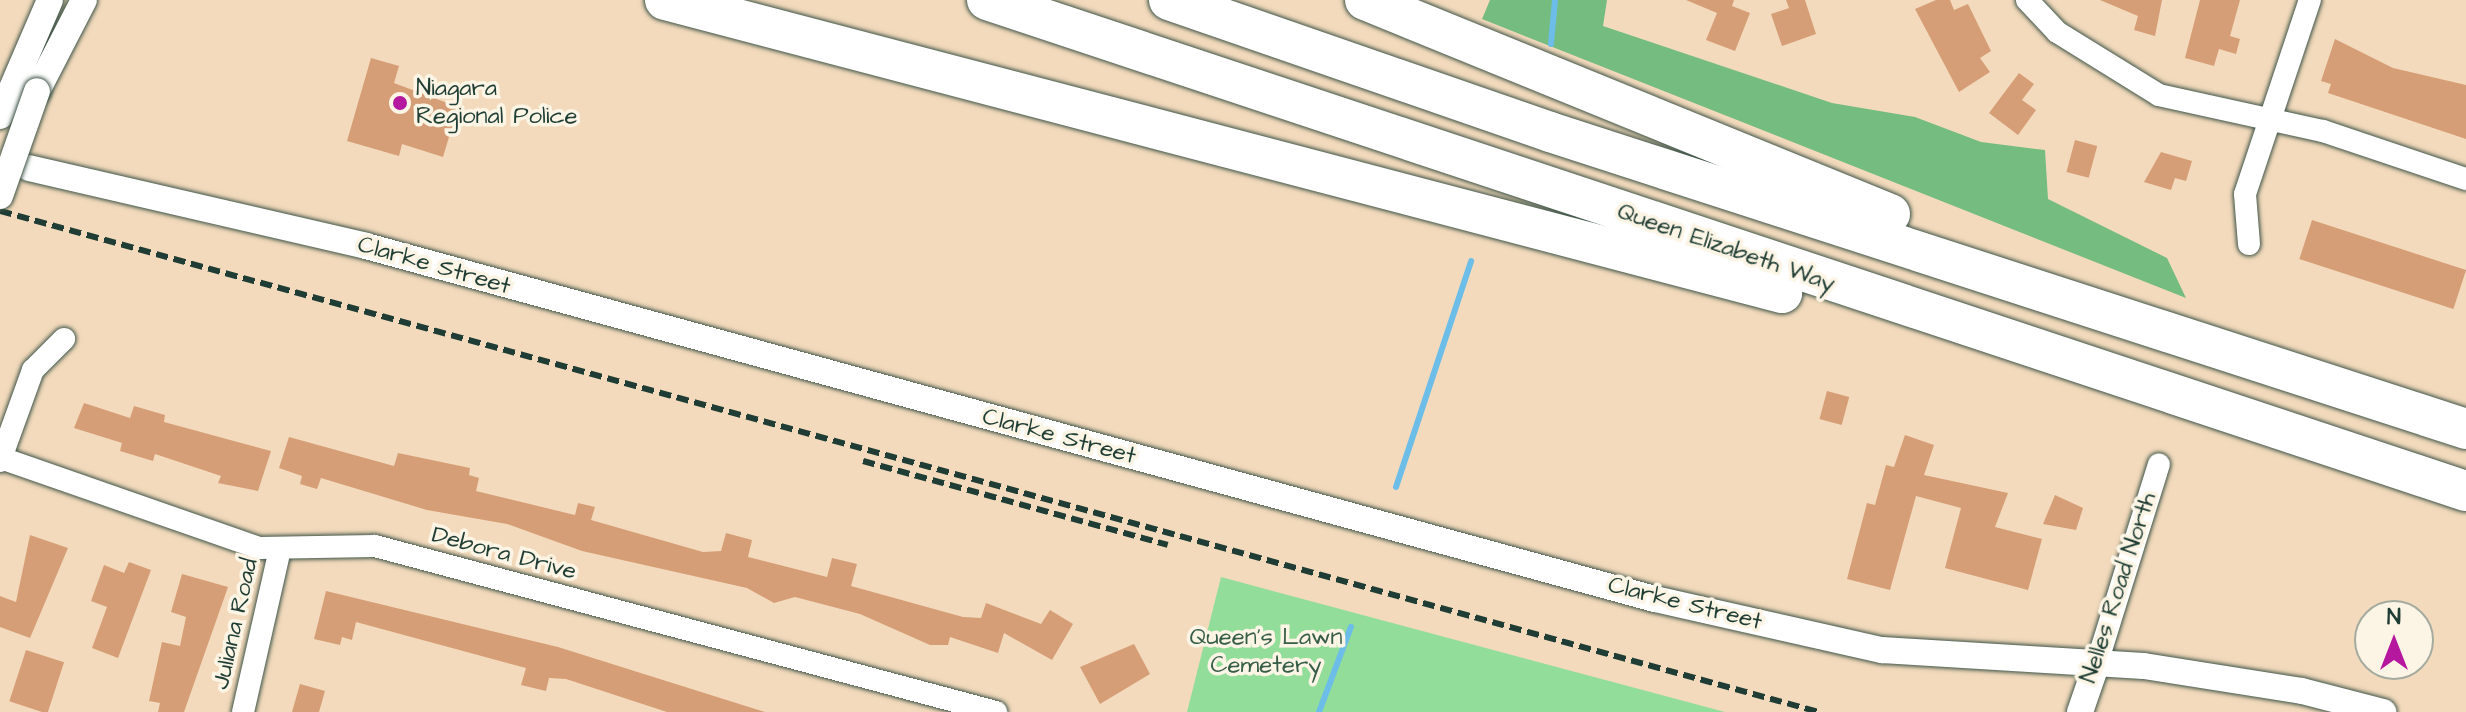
<!DOCTYPE html>
<html>
<head>
<meta charset="utf-8">
<style>
  body { margin:0 }
  #map { position:relative; width:2466px; height:712px; overflow:hidden; background:#f3dabc; font-family:"Architects Daughter",sans-serif }
  div>[style] { position:absolute }
  .green>* { inset:0; background:#92dd99 }
  .forest>* { inset:0; background:#75bc81 }
  .stream>* { height:6px; margin:-3px; padding:0 3px; transform-origin:3px; border-radius:3px; background:#6cbee8 }
  .building>* { inset:0; background:#d69e76; transform-origin:0 0 }
  .roads { filter:drop-shadow(0 0 2px #3f5548) drop-shadow(0 0 2px #3f5548) }
  .minor>* { height:22px; margin:-11px; padding:0 11px; transform-origin:11px; border-radius:11px; background:#fff }
  .tertiary>* { height:26px; margin:-13px; padding:0 13px; transform-origin:13px; border-radius:13px; background:#fff }
  .motorway>* { height:40px; margin:-20px; padding:0 20px; transform-origin:20px; border-radius:20px; background:#fff }
  .rail>* { height:6px; margin-top:-3px; transform-origin:0; background:repeating-linear-gradient(90deg,#1f3d34 0 12px,transparent 0 18px) }
  .bridges { filter:drop-shadow(0 0 2px #3f5548) drop-shadow(0 0 2px #3f5548) }
  .tertiary-bridge>* { height:26px; margin:-13px; padding:0 13px; transform-origin:13px; border-radius:13px; background:#fff }
  .dots>* { width:22px; height:22px; translate:-50% -50%; box-sizing:border-box; border:4px solid #fcf5e5; border-radius:50% }
  span { translate:-50% -50%; white-space:nowrap; text-align:center; line-height:1.15; -webkit-text-stroke:7px #fcf5e5; paint-order:stroke }
  .poi-label { font-size:24px; color:#1f3d34 }
  .left { translate:0 -50%; text-align:left }
  .street-label { font-size:24px; color:#1f3d34 }
  .park-label { font-size:24px; color:#365d48 }
  .north { position:absolute; left:2354px; top:600px; width:80px; height:80px; box-sizing:border-box; background:#fcf5e5; border:2px solid #a4ab9e; border-radius:50%; rotate:0deg; font-size:22px; font-weight:700; line-height:32px; text-align:center; color:#1f3d34 }
  .north::after { content:''; display:block; margin:auto; width:28px; height:36px; background:#b5179e; clip-path:polygon(50% 0,100% 100%,50% 72%,0 100%) }
</style>
</head>
<body>
<div id="map">
  <div class="green">
    <i style="clip-path:polygon(1221px 577px,1725px 712px,1187px 712px)"></i>
  </div>
  <div class="forest">
    <i style="clip-path:polygon(1490px 0,1607px 0,1603px 26px,1832px 103px,1915px 117px,1981px 142px,2045px 150px,2048px 199px,2167px 258px,2186px 298px,1482px 19px)"></i>
  </div>
  <div class="stream">
    <i style="left:1551px;top:44px;width:44px;rotate:-84.8deg"></i>
    <i style="left:1396px;top:487px;width:238px;rotate:-71.6deg"></i>
    <i style="left:1319px;top:712px;width:91px;rotate:-69.4deg"></i>
  </div>
  <div class="building">
    <i style="clip-path:polygon(1686px 0,1734px 0,1732px 6px,1750px 13px,1735px 51px,1706px 40px,1717px 13px)"></i>
    <i style="clip-path:polygon(1786px 0,1805px 0,1816px 34px,1782px 46px,1771px 14px,1789px 8px)"></i>
    <i style="clip-path:polygon(1936px 0,1950px 0,1954px 10px,1968px 4px,1991px 51px,1980px 58px,1990px 72px,1959px 92px,1915px 9px)"></i>
    <i style="clip-path:polygon(2100px 0,2162px 0,2155px 36px,2134px 30px,2138px 16px)"></i>
    <i style="clip-path:polygon(2200px 0,2240px 0,2230px 36px,2240px 39px,2236px 54px,2219px 49px,2214px 66px,2185px 58px)"></i>
    <i style="clip-path:polygon(2335px 39px,2393px 68px,2466px 85px,2466px 139px,2328px 93px,2331px 84px,2321px 81px)"></i>
    <i style="clip-path:polygon(371px 58px,399px 66px,394px 83px,458px 107px,443px 157px,402px 144px,399px 156px,347px 141px)"></i>
    <i style="clip-path:polygon(2019px 73px,2034px 84px,2022px 100px,2036px 110px,2018px 135px,1989px 113px)"></i>
    <i style="left:2075px;top:140px;width:23px;height:33px;rotate:15deg"></i>
    <i style="clip-path:polygon(2161px 152px,2192px 161px,2186px 181px,2175px 178px,2171px 190px,2144px 182px)"></i>
    <i style="left:2312px;top:220px;width:162px;height:41px;rotate:18deg"></i>
    <i style="left:1827px;top:391px;width:23px;height:29px;rotate:15deg"></i>
    <i style="clip-path:polygon(84px 403px,130px 418px,134px 406px,165px 415px,164px 422px,271px 451px,258px 491px,218px 483px,221px 476px,155px 454px,153px 461px,120px 451px,122px 443px,74px 428px)"></i>
    <i style="clip-path:polygon(1905px 435px,1934px 445px,1924px 475px,2008px 493px,1995px 527px,2042px 539px,2028px 590px,1945px 568px,1961px 508px,1916px 496px,1890px 590px,1847px 579px,1867px 503px,1875px 505px,1886px 465px,1894px 467px)"></i>
    <i style="clip-path:polygon(289px 437px,394px 466px,398px 453px,470px 468px,469px 475px,479px 478px,476px 491px,575px 515px,578px 503px,595px 507px,591px 520px,703px 552px,721px 551px,726px 533px,752px 540px,748px 557px,827px 577px,832px 558px,857px 564px,851px 586px,963px 617px,981px 618px,986px 603px,1041px 624px,1050px 610px,1073px 624px,1052px 660px,1004px 633px,998px 653px,950px 637px,948px 645px,930px 645px,860px 614px,795px 597px,774px 603px,747px 588px,582px 551px,507px 524px,427px 510px,321px 478px,317px 489px,300px 484px,302px 476px,279px 468px)"></i>
    <i style="clip-path:polygon(2055px 495px,2083px 508px,2076px 530px,2043px 524px)"></i>
    <i style="clip-path:polygon(30px 535px,68px 548px,30px 638px,0 627px,0 596px,16px 602px)"></i>
    <i style="clip-path:polygon(129px 562px,151px 570px,118px 658px,92px 648px,107px 607px,91px 601px,104px 565px,124px 573px)"></i>
    <i style="clip-path:polygon(182px 574px,228px 587px,184px 712px,158px 712px,160px 703px,149px 701px,162px 642px,180px 646px,186px 617px,171px 612px)"></i>
    <i style="clip-path:polygon(326px 591px,558px 647px,765px 712px,667px 712px,566px 679px,549px 678px,546px 691px,521px 685px,526px 668px,356px 622px,352px 640px,342px 637px,340px 645px,314px 639px)"></i>
    <i style="clip-path:polygon(1134px 644px,1150px 674px,1100px 704px,1080px 667px)"></i>
    <i style="left:26px;top:650px;width:40px;height:54px;rotate:18deg"></i>
    <i style="clip-path:polygon(300px 684px,325px 691px,319px 712px,292px 712px)"></i>
  </div>
  <div class="roads">
    <div class="minor">
      <i style="left:2027px;top:0;width:44px;rotate:46.8deg"></i>
      <i style="left:2057px;top:32px;width:120px;rotate:31.7deg"></i>
      <i style="left:2159px;top:95px;width:168px;rotate:12.4deg"></i>
      <i style="left:2323px;top:131px;width:151px;rotate:18.6deg"></i>
      <i style="left:2249px;top:244px;width:50px;rotate:-94.6deg"></i>
      <i style="left:2245px;top:194px;width:205px;rotate:-71.5deg"></i>
      <i style="left:1px;top:458px;width:273px;rotate:19.2deg"></i>
      <i style="left:259px;top:548px;width:116px;rotate:-1deg"></i>
      <i style="left:375px;top:546px;width:643px;rotate:14.97deg"></i>
      <i style="left:0;top:461px;width:97px;rotate:-70.1deg"></i>
      <i style="left:33px;top:370px;width:44px;rotate:-45deg"></i>
      <i style="left:2097px;top:663px;width:208px;rotate:-72.7deg"></i>
      <i style="left:243px;top:712px;width:167px;rotate:-77.2deg"></i>
    </div>
    <div class="tertiary">
      <i style="left:37px;top:91px;width:102px;rotate:-62.7deg"></i>
      <i style="left:0;top:116px;width:126px;rotate:-66.7deg"></i>
      <i style="left:29px;top:168px;width:346px;rotate:13deg"></i>
      <i style="left:366px;top:246px;width:1336px;rotate:15.32deg"></i>
      <i style="left:1655px;top:599px;width:233px;rotate:12.7deg"></i>
      <i style="left:1882px;top:650px;width:262px;rotate:3.5deg"></i>
      <i style="left:2144px;top:666px;width:160px;rotate:9deg"></i>
      <i style="left:2302px;top:691px;width:84px;rotate:14.5deg"></i>
      <i style="left:2080px;top:712px;width:52px;rotate:-70.9deg"></i>
    </div>
    <div class="motorway">
      <i style="left:665px;top:0;width:1155px;rotate:14.7deg"></i>
      <i style="left:987px;top:0;width:1558px;rotate:18.37deg"></i>
      <i style="left:1169px;top:0;width:403px;rotate:19.1deg"></i>
      <i style="left:1550px;top:132px;width:963px;rotate:17.96deg"></i>
      <i style="left:1365px;top:0;width:567px;rotate:22.18deg"></i>
    </div>
  </div>
  <div class="rail">
    <i style="left:0;top:211px;width:1887px;rotate:15.4deg"></i>
    <i style="left:863px;top:461px;width:316px;rotate:15.4deg"></i>
  </div>
  <div class="bridges">
    <div class="tertiary-bridge">
      <i style="left:0;top:196px;width:111px;rotate:-70.6deg"></i>
    </div>
  </div>
  <div class="dots">
    <i style="left:400px;top:103px;background:#b5179e"></i>
  </div>
  <div class="poi-label">
    <span class="left" style="left:416px;top:103px">Niagara<br>Regional Police</span>
  </div>
  <div class="street-label">
    <span style="left:1726px;top:248px;rotate:19deg">Queen Elizabeth Way</span>
    <span style="left:434px;top:266px;rotate:16deg">Clarke Street</span>
    <span style="left:1059px;top:437px;rotate:15deg">Clarke Street</span>
    <span style="left:504px;top:554px;rotate:15deg">Debora Drive</span>
    <span style="left:2119px;top:588px;rotate:-72deg">Nelles Road North</span>
    <span style="left:1685px;top:604px;rotate:14deg">Clarke Street</span>
    <span style="left:236px;top:624px;rotate:-77deg">Juliana Road</span>
  </div>
  <div class="park-label">
    <span style="left:1266px;top:652px">Queen's Lawn<br>Cemetery</span>
  </div>
  <div class="north">N</div>
</div>
</body>
</html>
